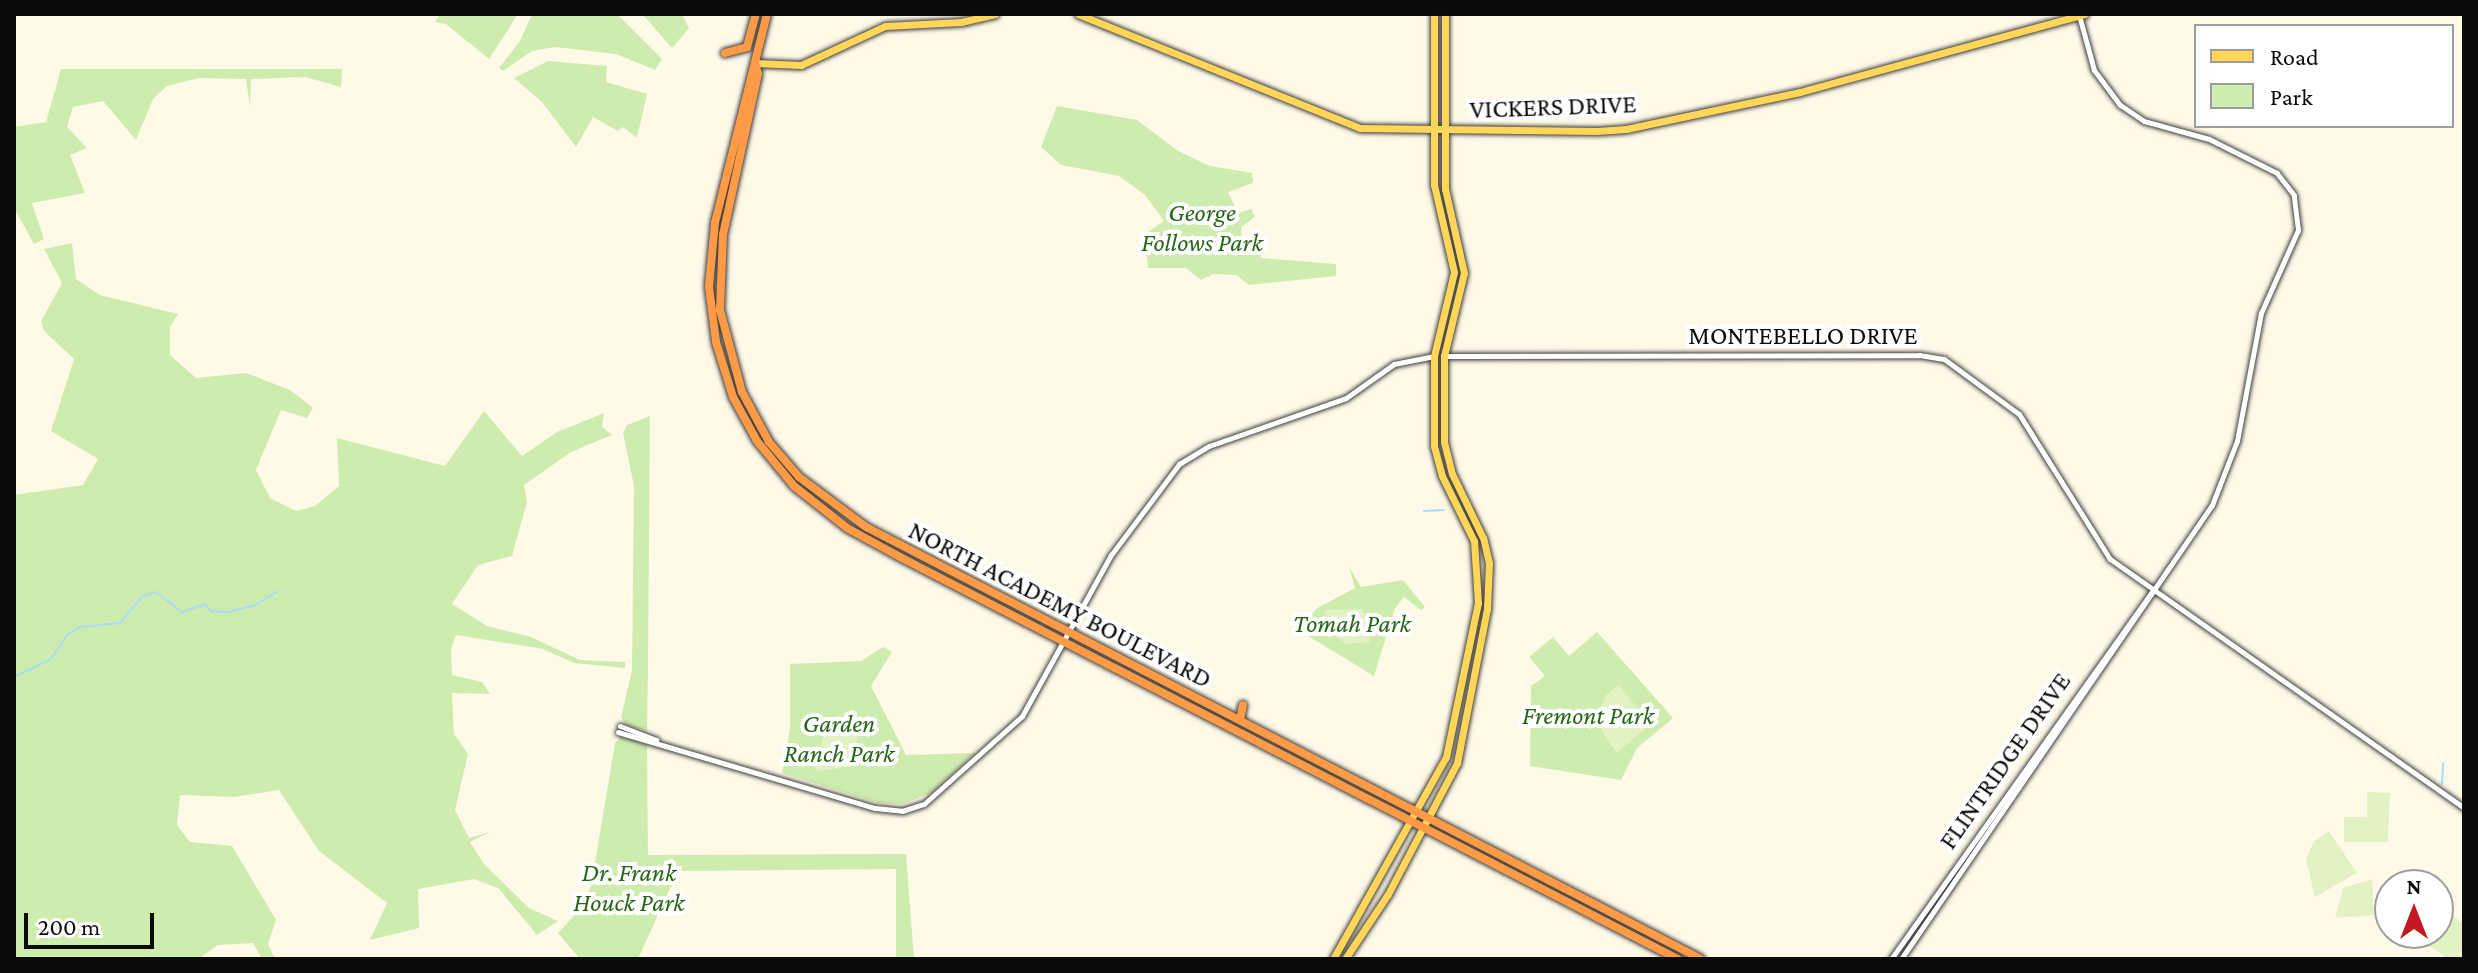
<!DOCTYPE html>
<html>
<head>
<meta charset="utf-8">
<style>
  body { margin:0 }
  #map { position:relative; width:2478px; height:973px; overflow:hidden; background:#fffae8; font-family:"Crimson Pro",serif }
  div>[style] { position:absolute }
  .green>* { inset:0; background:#cfecaf }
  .pitch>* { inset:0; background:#e2f2c2 }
  .stream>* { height:2px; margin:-1px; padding:0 1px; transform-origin:1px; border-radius:1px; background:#a8dcfb }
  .roads { filter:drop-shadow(0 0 2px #3e3e3e) drop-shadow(0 0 2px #3e3e3e) }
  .minor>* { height:5px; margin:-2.5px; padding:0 2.5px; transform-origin:2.5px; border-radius:2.5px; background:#fff }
  .major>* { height:7px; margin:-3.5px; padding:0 3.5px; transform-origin:3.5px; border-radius:3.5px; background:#ffd658 }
  .highway>* { height:8px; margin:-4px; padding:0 4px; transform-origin:4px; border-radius:4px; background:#ff9b46 }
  span { translate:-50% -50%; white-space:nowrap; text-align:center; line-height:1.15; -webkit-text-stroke:8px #fff; paint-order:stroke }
  .street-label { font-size:26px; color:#0b0b0b }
  .park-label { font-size:26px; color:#276617; font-style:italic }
  .frame { position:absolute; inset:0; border:16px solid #0b0b0b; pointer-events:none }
  .legend { position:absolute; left:2194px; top:24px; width:260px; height:104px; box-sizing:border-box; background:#fff; border:2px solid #9d9d9d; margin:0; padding:10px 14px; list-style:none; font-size:24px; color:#0b0b0b }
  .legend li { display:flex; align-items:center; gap:16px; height:40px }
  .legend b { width:40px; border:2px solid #9d9d9d }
  .north { position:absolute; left:2374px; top:869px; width:80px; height:80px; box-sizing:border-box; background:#fff; border:2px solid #9d9d9d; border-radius:50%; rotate:0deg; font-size:22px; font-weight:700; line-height:32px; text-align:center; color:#0b0b0b }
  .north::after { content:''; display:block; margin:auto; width:28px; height:36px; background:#c41921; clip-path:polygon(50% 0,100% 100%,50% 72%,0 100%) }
  .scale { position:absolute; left:24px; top:913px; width:130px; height:36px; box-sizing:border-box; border:4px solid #0b0b0b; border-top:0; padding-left:10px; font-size:24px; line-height:28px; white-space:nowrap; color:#0b0b0b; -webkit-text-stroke:6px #fff; paint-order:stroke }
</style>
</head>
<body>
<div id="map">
  <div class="green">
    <i style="clip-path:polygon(440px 14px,518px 14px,489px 59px,446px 24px,435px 22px)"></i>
    <i style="clip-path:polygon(532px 14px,617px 14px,662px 59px,655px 70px,616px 54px,555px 47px,532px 51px,503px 71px,499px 68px,520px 41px)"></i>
    <i style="clip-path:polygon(682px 14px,689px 28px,672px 48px,643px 15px)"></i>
    <i style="clip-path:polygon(548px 61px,607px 66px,606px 82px,647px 94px,637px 138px,623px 127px,618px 131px,593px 117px,576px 147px,542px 102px,514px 78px)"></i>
    <i style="clip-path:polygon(61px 69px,342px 69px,341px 87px,305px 77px,251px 79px,250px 107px,246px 79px,199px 78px,167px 86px,153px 99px,136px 140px,103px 101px,73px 107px,67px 127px,87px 148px,70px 155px,85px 193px,32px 203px,44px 239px,34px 244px,14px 208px,14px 127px,46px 122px)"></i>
    <i style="clip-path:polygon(1057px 106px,1137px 120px,1178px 151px,1210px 166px,1252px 173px,1253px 183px,1228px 192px,1238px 213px,1251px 209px,1255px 217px,1241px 227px,1242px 243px,1260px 249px,1261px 258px,1336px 264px,1336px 276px,1249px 285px,1236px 275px,1213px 274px,1201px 280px,1186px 268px,1148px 268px,1144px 235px,1164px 221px,1145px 195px,1119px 176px,1061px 165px,1041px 147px)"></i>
    <i style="clip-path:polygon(72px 243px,76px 279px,100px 295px,178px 314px,170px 327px,170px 355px,196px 378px,246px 373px,290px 390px,313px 408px,307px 418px,281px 410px,256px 470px,270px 498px,296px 511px,315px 506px,339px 486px,337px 438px,445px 466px,484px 411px,522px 456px,557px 432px,604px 413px,602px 427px,612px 435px,571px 452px,524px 485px,527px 502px,512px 556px,478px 565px,452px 604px,487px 626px,531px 637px,580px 660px,625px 662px,625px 668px,574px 663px,543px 649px,456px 635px,451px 648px,452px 675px,482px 682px,490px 694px,452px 693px,454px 734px,468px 754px,455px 810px,469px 838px,490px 832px,470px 842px,484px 864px,529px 908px,558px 921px,537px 935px,498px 888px,474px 879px,418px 889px,419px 928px,370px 940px,387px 903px,319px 851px,279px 790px,234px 797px,180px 795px,177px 825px,190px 842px,232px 846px,276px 920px,268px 944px,275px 959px,262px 959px,253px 943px,218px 945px,198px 959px,14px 959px,14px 495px,83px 485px,98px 459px,51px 431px,74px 359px,44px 331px,41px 321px,62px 283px,44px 249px)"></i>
    <i style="clip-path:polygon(650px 416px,648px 669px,647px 731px,626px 725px,621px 717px,632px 670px,634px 486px,623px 433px,627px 425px)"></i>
    <i style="clip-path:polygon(1349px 567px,1361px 587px,1403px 580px,1425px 607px,1421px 610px,1404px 597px,1395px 608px,1374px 676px,1295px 628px,1319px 607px,1355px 588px)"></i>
    <i style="clip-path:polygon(1597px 632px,1673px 718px,1637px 748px,1621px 780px,1530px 766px,1531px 686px,1545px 676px,1529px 657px,1553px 637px,1569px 656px)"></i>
    <i style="clip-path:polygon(883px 647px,892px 652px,871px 686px,906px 755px,975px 753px,933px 792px,903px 804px,878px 803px,782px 773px,790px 729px,790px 664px,861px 661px)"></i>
    <i style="clip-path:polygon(621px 737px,647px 744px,648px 855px,906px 854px,914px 959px,896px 959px,896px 869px,678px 871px,638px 959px,580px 959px,558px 933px,580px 909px,591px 886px,615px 743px)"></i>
  </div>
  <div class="pitch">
    <i style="clip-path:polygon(1363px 609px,1370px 642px,1346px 644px,1330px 632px,1325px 610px)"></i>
    <i style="clip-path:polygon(1619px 685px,1650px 724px,1617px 753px,1602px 732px,1598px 712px,1606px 695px)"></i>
    <i style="clip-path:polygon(856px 723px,858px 765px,815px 772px,824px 735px)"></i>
    <i style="clip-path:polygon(2367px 792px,2390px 793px,2388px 842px,2344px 842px,2344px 817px,2367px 817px)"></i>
    <i style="clip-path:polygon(2329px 831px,2357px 873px,2315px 897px,2306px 859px,2314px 841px)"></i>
    <i style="clip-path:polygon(2372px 879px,2374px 915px,2335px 918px,2343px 888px)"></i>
    <i style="clip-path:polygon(2438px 905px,2464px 924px,2461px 959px,2448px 959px,2412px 933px,2438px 933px)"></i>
  </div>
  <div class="stream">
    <i style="left:1424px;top:511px;width:20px;rotate:-3deg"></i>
    <i style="left:14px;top:677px;width:41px;rotate:-25.9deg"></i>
    <i style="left:51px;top:659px;width:29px;rotate:-56deg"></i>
    <i style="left:67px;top:635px;width:15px;rotate:-32deg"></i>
    <i style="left:80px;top:627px;width:40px;rotate:-5.7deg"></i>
    <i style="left:120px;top:623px;width:35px;rotate:-50deg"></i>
    <i style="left:143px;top:596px;width:14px;rotate:-17deg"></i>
    <i style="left:156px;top:592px;width:33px;rotate:38deg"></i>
    <i style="left:182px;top:612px;width:24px;rotate:-19deg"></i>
    <i style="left:205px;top:604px;width:9px;rotate:49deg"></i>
    <i style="left:211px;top:611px;width:18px;rotate:3deg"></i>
    <i style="left:229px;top:612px;width:27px;rotate:-15deg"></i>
    <i style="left:255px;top:605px;width:26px;rotate:-31deg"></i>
    <i style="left:2442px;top:784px;width:21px;rotate:-87deg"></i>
  </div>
  <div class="roads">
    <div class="minor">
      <i style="left:1444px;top:356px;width:475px;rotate:-0.1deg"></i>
      <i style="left:1919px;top:355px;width:25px;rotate:9deg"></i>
      <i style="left:1944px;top:359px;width:93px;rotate:36.3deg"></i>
      <i style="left:2019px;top:414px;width:171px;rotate:57.9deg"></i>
      <i style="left:2110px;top:559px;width:433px;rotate:35.1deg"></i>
      <i style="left:620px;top:726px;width:39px;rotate:21deg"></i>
      <i style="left:618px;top:732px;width:268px;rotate:16.5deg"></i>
      <i style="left:875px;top:808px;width:27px;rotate:6deg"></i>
      <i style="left:902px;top:811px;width:23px;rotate:-18deg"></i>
      <i style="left:924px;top:804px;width:132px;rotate:-41.9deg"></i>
      <i style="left:1022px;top:716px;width:184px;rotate:-61.1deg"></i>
      <i style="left:1111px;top:555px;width:114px;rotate:-53.2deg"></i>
      <i style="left:1179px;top:464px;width:35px;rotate:-31deg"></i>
      <i style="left:1209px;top:446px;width:145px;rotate:-19.3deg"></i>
      <i style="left:1346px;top:398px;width:59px;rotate:-35.3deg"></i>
      <i style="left:1394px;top:364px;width:41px;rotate:-11.3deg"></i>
      <i style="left:1891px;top:959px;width:452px;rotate:-54.6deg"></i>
      <i style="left:1901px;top:959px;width:550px;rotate:-55.59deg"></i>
      <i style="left:2212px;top:505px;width:69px;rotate:-68.7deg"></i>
      <i style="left:2237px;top:441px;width:130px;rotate:-79.4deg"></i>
      <i style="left:2261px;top:313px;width:91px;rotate:-66deg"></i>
      <i style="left:2298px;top:230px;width:35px;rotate:-97deg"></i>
      <i style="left:2294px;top:195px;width:28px;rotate:-128deg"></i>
      <i style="left:2277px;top:173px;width:76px;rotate:-153.4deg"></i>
      <i style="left:2209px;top:139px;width:67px;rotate:-164.5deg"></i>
      <i style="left:2144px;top:121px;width:29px;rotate:-146deg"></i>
      <i style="left:2120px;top:105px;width:44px;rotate:-126.6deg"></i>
      <i style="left:2094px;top:70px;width:57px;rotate:-105.3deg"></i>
    </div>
    <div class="major">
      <i style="left:1078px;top:14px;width:304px;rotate:22deg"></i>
      <i style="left:1360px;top:128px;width:237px;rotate:0.7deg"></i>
      <i style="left:1597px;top:131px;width:29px;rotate:-4deg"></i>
      <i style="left:1626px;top:129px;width:178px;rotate:-12deg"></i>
      <i style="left:1800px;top:92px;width:295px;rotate:-15.3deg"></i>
      <i style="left:755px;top:63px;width:46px;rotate:2.5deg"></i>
      <i style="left:801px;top:65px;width:93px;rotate:-24.9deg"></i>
      <i style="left:885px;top:26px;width:76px;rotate:-3deg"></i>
      <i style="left:961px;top:22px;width:35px;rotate:-13deg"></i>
      <i style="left:1333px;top:959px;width:231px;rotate:-60.8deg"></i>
      <i style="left:1446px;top:757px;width:157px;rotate:-78.3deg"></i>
      <i style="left:1478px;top:603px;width:62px;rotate:-93.7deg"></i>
      <i style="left:1474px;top:541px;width:72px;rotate:-116.2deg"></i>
      <i style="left:1442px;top:476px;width:31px;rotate:-105deg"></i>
      <i style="left:1434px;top:446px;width:90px;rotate:-90deg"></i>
      <i style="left:1434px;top:356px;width:86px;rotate:-76.6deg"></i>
      <i style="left:1454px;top:272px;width:89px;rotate:-102.9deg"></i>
      <i style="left:1434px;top:185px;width:171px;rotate:-90deg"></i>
      <i style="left:1345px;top:959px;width:78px;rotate:-56.5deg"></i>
      <i style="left:1388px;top:894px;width:148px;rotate:-62.2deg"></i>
      <i style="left:1457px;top:763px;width:157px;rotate:-79deg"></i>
      <i style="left:1487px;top:609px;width:46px;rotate:-87.5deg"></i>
      <i style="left:1489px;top:563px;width:26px;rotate:-103deg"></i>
      <i style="left:1483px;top:538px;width:71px;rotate:-115.8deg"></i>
      <i style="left:1452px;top:474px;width:33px;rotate:-104deg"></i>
      <i style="left:1444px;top:442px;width:86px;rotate:-90deg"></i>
      <i style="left:1444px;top:356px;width:85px;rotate:-76.5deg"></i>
      <i style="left:1464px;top:273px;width:86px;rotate:-102.7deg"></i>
      <i style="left:1445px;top:189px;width:175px;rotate:-90deg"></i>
    </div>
    <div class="highway">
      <i style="left:767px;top:14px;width:215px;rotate:104deg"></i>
      <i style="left:715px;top:223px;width:64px;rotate:95.4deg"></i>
      <i style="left:709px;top:287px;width:55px;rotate:82.7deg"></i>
      <i style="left:716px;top:342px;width:58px;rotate:72.8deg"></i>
      <i style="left:733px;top:397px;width:50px;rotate:61.4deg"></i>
      <i style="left:757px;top:441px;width:58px;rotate:50.6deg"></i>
      <i style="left:794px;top:486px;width:68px;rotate:38.4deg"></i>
      <i style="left:847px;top:528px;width:60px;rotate:28.7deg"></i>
      <i style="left:900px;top:557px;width:876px;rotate:27.33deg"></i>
      <i style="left:725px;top:53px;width:23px;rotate:-15deg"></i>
      <i style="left:747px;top:47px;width:34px;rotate:-75deg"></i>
      <i style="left:755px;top:63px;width:11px;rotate:75deg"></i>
      <i style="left:758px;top:74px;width:164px;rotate:102.3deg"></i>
      <i style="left:723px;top:234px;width:76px;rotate:92.3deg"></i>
      <i style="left:720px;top:310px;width:85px;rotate:75deg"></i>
      <i style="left:742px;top:392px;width:57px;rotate:61.6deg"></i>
      <i style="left:769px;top:442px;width:46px;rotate:49.4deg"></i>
      <i style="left:799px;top:477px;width:84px;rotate:36.7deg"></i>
      <i style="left:866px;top:527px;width:940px;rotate:27.36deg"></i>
      <i style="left:1240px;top:720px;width:15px;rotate:-79deg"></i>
    </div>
  </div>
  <div class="street-label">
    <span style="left:1553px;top:107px;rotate:-2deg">VICKERS DRIVE</span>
    <span style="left:1803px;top:336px">MONTEBELLO DRIVE</span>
    <span style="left:1060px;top:605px;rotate:27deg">NORTH ACADEMY BOULEVARD</span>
    <span style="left:2005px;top:761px;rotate:-55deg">FLINTRIDGE DRIVE</span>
  </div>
  <div class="park-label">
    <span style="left:1202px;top:228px">George<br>Follows Park</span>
    <span style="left:1352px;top:624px">Tomah Park</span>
    <span style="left:1588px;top:716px">Fremont Park</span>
    <span style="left:839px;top:739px">Garden<br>Ranch Park</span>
    <span style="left:629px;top:888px">Dr. Frank<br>Houck Park</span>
  </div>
  <div class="frame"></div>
  <ul class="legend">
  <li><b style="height:10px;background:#ffd658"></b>Road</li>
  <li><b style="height:22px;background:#cfecaf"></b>Park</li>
  </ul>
  <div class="north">N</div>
  <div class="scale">200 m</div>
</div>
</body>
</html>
